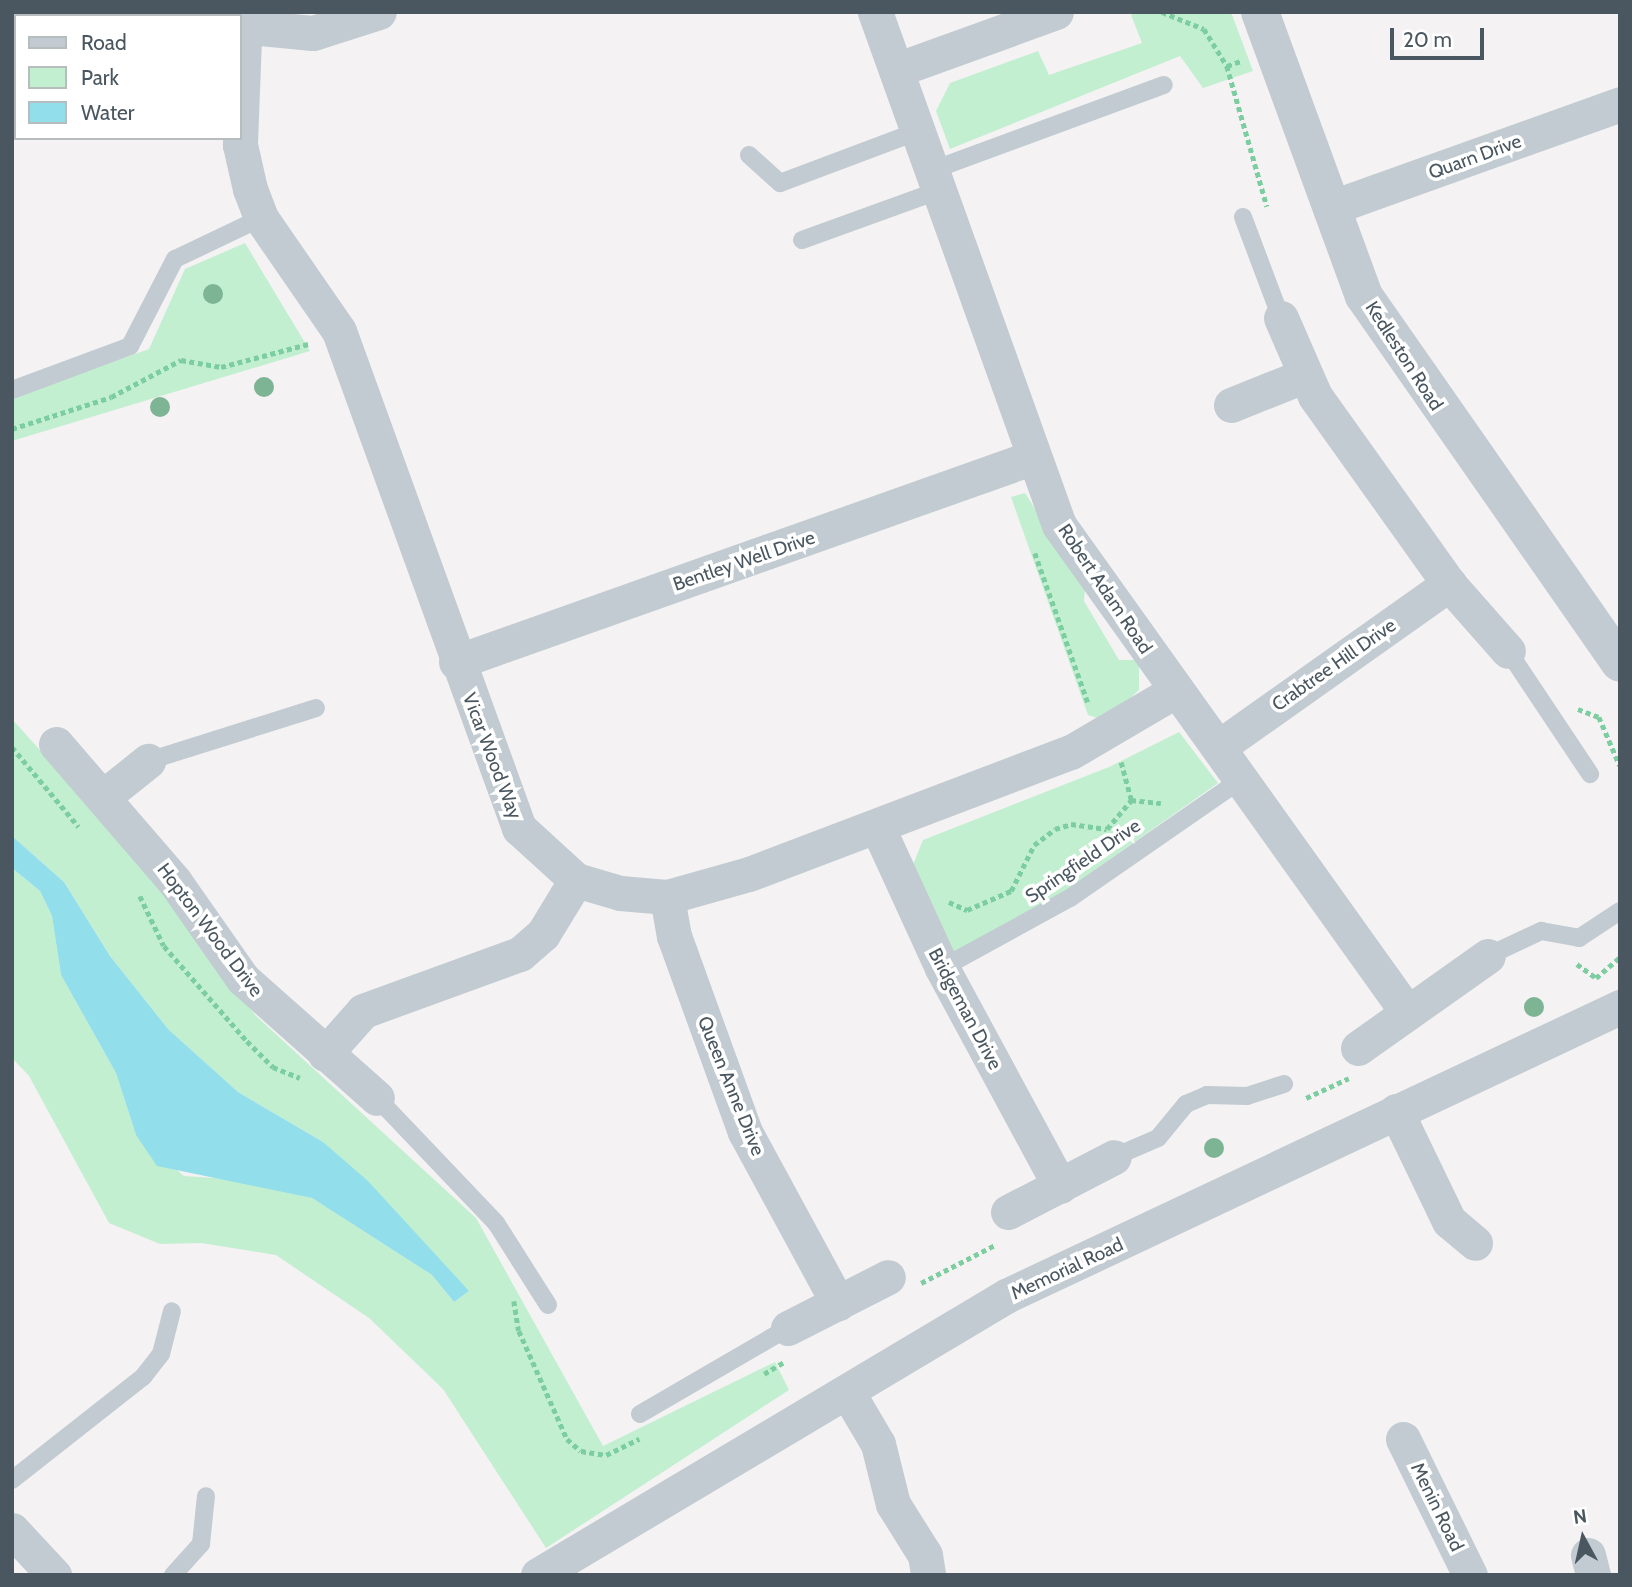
<!DOCTYPE html>
<html>
<head>
<meta charset="utf-8">
<style>
  body { margin:0 }
  #map { position:relative; width:1632px; height:1587px; overflow:hidden; background:#f4f2f3; font-family:Cabin,sans-serif }
  div>[style] { position:absolute }
  .green>* { inset:0; background:#c3efd1 }
  .water>* { inset:0; background:#92dfeb }
  .path>* { height:4.5px; margin-top:-2.25px; transform-origin:0; background:repeating-linear-gradient(90deg,#7ccd9f 0 5px,transparent 0 8.5px) }
  .service>* { height:18px; margin:-9px; padding:0 9px; transform-origin:9px; border-radius:9px; background:#c1cbd1 }
  .minor>* { height:35px; margin:-17.5px; padding:0 17.5px; transform-origin:17.5px; border-radius:17.5px; background:#c1cbd1 }
  .tertiary>* { height:38px; margin:-19px; padding:0 19px; transform-origin:19px; border-radius:19px; background:#c1cbd1 }
  .trees>* { width:20px; height:20px; margin:-10px; border-radius:50%; background:#7cb494 }
  span { translate:-50% -50%; white-space:nowrap; text-align:center; line-height:1.15; -webkit-text-stroke:7px #fff; paint-order:stroke }
  .street-label { font-size:19px; color:#4a5760 }
  .frame { position:absolute; inset:0; border:14px solid #4a5760; pointer-events:none }
  .legend { position:absolute; left:14px; top:14px; width:228px; height:126px; box-sizing:border-box; background:#fff; border:2px solid #b7bcbf; margin:0; padding:9px 12px; list-style:none; font-size:21px; color:#4a5760 }
  .legend li { display:flex; align-items:center; gap:14px; height:35px }
  .legend b { width:35px; border:2px solid #b7bcbf }
  .north { position:absolute; left:1548px; top:1503px; width:70px; height:70px; -webkit-text-stroke:5px #fff; paint-order:stroke; rotate:352deg; font-size:19px; font-weight:700; line-height:28px; text-align:center; color:#4a5760 }
  .north::after { content:''; display:block; margin:auto; width:24px; height:32px; background:#4a5760; clip-path:polygon(50% 0,100% 100%,50% 72%,0 100%) }
  .scale { position:absolute; left:1390px; top:28px; width:94px; height:32px; box-sizing:border-box; border:4px solid #4a5760; border-top:0; padding-left:9px; font-size:21px; line-height:24px; white-space:nowrap; color:#4a5760; -webkit-text-stroke:5px #fff; paint-order:stroke }
</style>
</head>
<body>
<div id="map">
  <div class="green">
    <i style="clip-path:polygon(1138px 12px,1231px 12px,1253px 71px,1203px 88px,1180px 56px,950px 149px,936px 111px,950px 83px,1038px 51px,1049px 75px,1142px 43px,1131px 15px)"></i>
    <i style="clip-path:polygon(245px 243px,310px 351px,12px 441px,12px 398px,149px 349px,185px 269px)"></i>
    <i style="clip-path:polygon(1025px 493px,1085px 588px,1084px 601px,1119px 660px,1139px 660px,1139px 690px,1105px 721px,1088px 715px,1011px 497px)"></i>
    <i style="clip-path:polygon(12px 719px,162px 886px,255px 1015px,476px 1218px,603px 1446px,775px 1362px,789px 1390px,546px 1548px,443px 1389px,369px 1318px,276px 1255px,201px 1243px,160px 1244px,109px 1223px,29px 1076px,12px 1058px,12px 868px,40px 891px,52px 916px,61px 975px,116px 1073px,136px 1135px,184px 1176px,244px 1180px,312px 1198px,432px 1275px,454px 1302px,469px 1291px,323px 1142px,238px 1092px,168px 1029px,110px 956px,64px 882px,12px 836px)"></i>
    <i style="clip-path:polygon(1179px 732px,1218px 783px,1045px 905px,955px 955px,912px 867px,923px 840px,1109px 767px)"></i>
  </div>
  <div class="water">
    <i style="clip-path:polygon(12px 836px,64px 882px,110px 956px,168px 1029px,238px 1092px,323px 1142px,368px 1181px,469px 1291px,454px 1302px,432px 1275px,312px 1198px,157px 1166px,136px 1135px,116px 1073px,61px 975px,52px 916px,40px 891px,12px 868px)"></i>
  </div>
  <div class="path">
    <i style="left:1162px;top:12px;width:45px;rotate:22deg"></i>
    <i style="left:1204px;top:29px;width:44px;rotate:58.1deg"></i>
    <i style="left:1227px;top:66px;width:15px;rotate:-20deg"></i>
    <i style="left:1227px;top:66px;width:146px;rotate:74.1deg"></i>
    <i style="left:12px;top:429px;width:104px;rotate:-17.9deg"></i>
    <i style="left:111px;top:397px;width:79px;rotate:-27.9deg"></i>
    <i style="left:181px;top:360px;width:41px;rotate:9.9deg"></i>
    <i style="left:221px;top:367px;width:90px;rotate:-14.8deg"></i>
    <i style="left:1035px;top:553px;width:159px;rotate:70.5deg"></i>
    <i style="left:1578px;top:709px;width:22px;rotate:21deg"></i>
    <i style="left:1599px;top:717px;width:53px;rotate:66.8deg"></i>
    <i style="left:12px;top:747px;width:104px;rotate:50.1deg"></i>
    <i style="left:1131px;top:800px;width:30px;rotate:6deg"></i>
    <i style="left:140px;top:896px;width:55px;rotate:64.4deg"></i>
    <i style="left:164px;top:946px;width:126px;rotate:48.9deg"></i>
    <i style="left:247px;top:1041px;width:37px;rotate:45deg"></i>
    <i style="left:273px;top:1067px;width:29px;rotate:22deg"></i>
    <i style="left:949px;top:902px;width:20px;rotate:24deg"></i>
    <i style="left:967px;top:910px;width:48px;rotate:-23.4deg"></i>
    <i style="left:1011px;top:891px;width:51px;rotate:-63.4deg"></i>
    <i style="left:1034px;top:845px;width:26px;rotate:-37deg"></i>
    <i style="left:1055px;top:829px;width:17px;rotate:-17deg"></i>
    <i style="left:1071px;top:824px;width:36px;rotate:8deg"></i>
    <i style="left:1107px;top:829px;width:38px;rotate:-50deg"></i>
    <i style="left:1131px;top:800px;width:39px;rotate:-105deg"></i>
    <i style="left:1577px;top:964px;width:24px;rotate:36deg"></i>
    <i style="left:1596px;top:978px;width:32px;rotate:-41deg"></i>
    <i style="left:1306px;top:1098px;width:47px;rotate:-24.9deg"></i>
    <i style="left:921px;top:1283px;width:85px;rotate:-27.2deg"></i>
    <i style="left:514px;top:1301px;width:30px;rotate:81deg"></i>
    <i style="left:519px;top:1331px;width:118px;rotate:66deg"></i>
    <i style="left:567px;top:1439px;width:18px;rotate:41deg"></i>
    <i style="left:581px;top:1451px;width:25px;rotate:9deg"></i>
    <i style="left:606px;top:1455px;width:37px;rotate:-26deg"></i>
    <i style="left:764px;top:1374px;width:23px;rotate:-31deg"></i>
  </div>
  <div class="service">
    <i style="left:80px;top:12px;width:4px;rotate:76deg"></i>
    <i style="left:749px;top:155px;width:42px;rotate:42.1deg"></i>
    <i style="left:780px;top:183px;width:145px;rotate:-20.6deg"></i>
    <i style="left:930px;top:171px;width:249px;rotate:-20.2deg"></i>
    <i style="left:1243px;top:217px;width:108px;rotate:69.4deg"></i>
    <i style="left:802px;top:240px;width:144px;rotate:-19.9deg"></i>
    <i style="left:12px;top:390px;width:126px;rotate:-20.4deg"></i>
    <i style="left:130px;top:346px;width:98px;rotate:-62.7deg"></i>
    <i style="left:175px;top:259px;width:95px;rotate:-25.5deg"></i>
    <i style="left:1508px;top:651px;width:148px;rotate:56.3deg"></i>
    <i style="left:148px;top:761px;width:176px;rotate:-17.5deg"></i>
    <i style="left:1488px;top:956px;width:59px;rotate:-25.3deg"></i>
    <i style="left:1541px;top:931px;width:39px;rotate:10deg"></i>
    <i style="left:1579px;top:938px;width:49px;rotate:-33.4deg"></i>
    <i style="left:942px;top:968px;width:146px;rotate:-28.7deg"></i>
    <i style="left:1070px;top:898px;width:209px;rotate:-34.7deg"></i>
    <i style="left:377px;top:1098px;width:173px;rotate:46.4deg"></i>
    <i style="left:496px;top:1223px;width:97px;rotate:57.6deg"></i>
    <i style="left:1114px;top:1157px;width:48px;rotate:-23.4deg"></i>
    <i style="left:1158px;top:1138px;width:44px;rotate:-50.5deg"></i>
    <i style="left:1186px;top:1104px;width:23px;rotate:-23deg"></i>
    <i style="left:1207px;top:1095px;width:40px;rotate:1.4deg"></i>
    <i style="left:1247px;top:1096px;width:39px;rotate:-18deg"></i>
    <i style="left:640px;top:1414px;width:171px;rotate:-30.2deg"></i>
    <i style="left:12px;top:1480px;width:167px;rotate:-38.2deg"></i>
    <i style="left:143px;top:1377px;width:29px;rotate:-52deg"></i>
    <i style="left:161px;top:1354px;width:44px;rotate:-75.7deg"></i>
    <i style="left:173px;top:1575px;width:42px;rotate:-47.9deg"></i>
    <i style="left:201px;top:1544px;width:48px;rotate:-84.1deg"></i>
  </div>
  <div class="minor">
    <i style="left:245px;top:12px;width:133px;rotate:92.2deg"></i>
    <i style="left:240px;top:145px;width:45px;rotate:77.2deg"></i>
    <i style="left:250px;top:189px;width:31px;rotate:69deg"></i>
    <i style="left:261px;top:218px;width:137px;rotate:55.4deg"></i>
    <i style="left:339px;top:331px;width:529px;rotate:70.09deg"></i>
    <i style="left:519px;top:828px;width:77px;rotate:42.4deg"></i>
    <i style="left:576px;top:880px;width:46px;rotate:16.5deg"></i>
    <i style="left:620px;top:893px;width:47px;rotate:4.9deg"></i>
    <i style="left:667px;top:897px;width:85px;rotate:-15.7deg"></i>
    <i style="left:749px;top:874px;width:344px;rotate:-20.8deg"></i>
    <i style="left:1071px;top:752px;width:121px;rotate:-30.4deg"></i>
    <i style="left:875px;top:12px;width:545px;rotate:70.27deg"></i>
    <i style="left:1059px;top:525px;width:599px;rotate:54.45deg"></i>
    <i style="left:240px;top:26px;width:73px;rotate:5.5deg"></i>
    <i style="left:313px;top:33px;width:69px;rotate:-17.7deg"></i>
    <i style="left:896px;top:70px;width:170px;rotate:-19.9deg"></i>
    <i style="left:12px;top:87px;width:4px;rotate:-14deg"></i>
    <i style="left:1330px;top:208px;width:308px;rotate:-19.7deg"></i>
    <i style="left:1281px;top:318px;width:85px;rotate:66.4deg"></i>
    <i style="left:1315px;top:396px;width:231px;rotate:54.5deg"></i>
    <i style="left:1449px;top:584px;width:89px;rotate:48.6deg"></i>
    <i style="left:1231px;top:405px;width:78px;rotate:-21.9deg"></i>
    <i style="left:456px;top:662px;width:610px;rotate:-19.53deg"></i>
    <i style="left:56px;top:744px;width:182px;rotate:49.2deg"></i>
    <i style="left:175px;top:882px;width:118px;rotate:55deg"></i>
    <i style="left:243px;top:979px;width:179px;rotate:41.6deg"></i>
    <i style="left:1220px;top:746px;width:281px;rotate:-35.3deg"></i>
    <i style="left:103px;top:797px;width:58px;rotate:-38.7deg"></i>
    <i style="left:878px;top:828px;width:154px;rotate:65.4deg"></i>
    <i style="left:942px;top:968px;width:248px;rotate:61.6deg"></i>
    <i style="left:667px;top:897px;width:40px;rotate:80deg"></i>
    <i style="left:674px;top:936px;width:208px;rotate:70.1deg"></i>
    <i style="left:745px;top:1132px;width:195px;rotate:61.5deg"></i>
    <i style="left:1358px;top:1048px;width:159px;rotate:-35.3deg"></i>
    <i style="left:325px;top:1054px;width:57px;rotate:-48.5deg"></i>
    <i style="left:363px;top:1011px;width:167px;rotate:-20deg"></i>
    <i style="left:520px;top:954px;width:30px;rotate:-41deg"></i>
    <i style="left:543px;top:934px;width:63px;rotate:-58.6deg"></i>
    <i style="left:1396px;top:1111px;width:122px;rotate:64.3deg"></i>
    <i style="left:1449px;top:1221px;width:34px;rotate:40deg"></i>
    <i style="left:1008px;top:1212px;width:119px;rotate:-27.4deg"></i>
    <i style="left:788px;top:1328px;width:112px;rotate:-27deg"></i>
    <i style="left:848px;top:1393px;width:59px;rotate:59.5deg"></i>
    <i style="left:878px;top:1444px;width:62px;rotate:76deg"></i>
    <i style="left:893px;top:1504px;width:60px;rotate:57.9deg"></i>
    <i style="left:925px;top:1555px;width:20px;rotate:81deg"></i>
    <i style="left:1403px;top:1439px;width:152px;rotate:63.8deg"></i>
    <i style="left:12px;top:1530px;width:62px;rotate:47deg"></i>
    <i style="left:1588px;top:1555px;width:21px;rotate:76deg"></i>
    <i style="left:538px;top:1575px;width:545px;rotate:-30.8deg"></i>
    <i style="left:1006px;top:1296px;width:679px;rotate:-25.21deg"></i>
  </div>
  <div class="tertiary">
    <i style="left:1260px;top:12px;width:302px;rotate:69.9deg"></i>
    <i style="left:1364px;top:296px;width:447px;rotate:55.1deg"></i>
  </div>
  <div class="trees">
    <i style="left:213px;top:294px"></i>
    <i style="left:264px;top:387px"></i>
    <i style="left:160px;top:407px"></i>
    <i style="left:1534px;top:1007px"></i>
    <i style="left:1214px;top:1148px"></i>
  </div>
  <div class="street-label">
    <span style="left:1475px;top:157px;rotate:-20deg">Quarn Drive</span>
    <span style="left:1404px;top:356px;rotate:57deg">Kedleston Road</span>
    <span style="left:744px;top:561px;rotate:-19deg">Bentley Well Drive</span>
    <span style="left:1105px;top:589px;rotate:56deg">Robert Adam Road</span>
    <span style="left:1334px;top:665px;rotate:-35deg">Crabtree Hill Drive</span>
    <span style="left:492px;top:756px;rotate:69deg">Vicar Wood Way</span>
    <span style="left:1083px;top:861px;rotate:-34deg">Springfield Drive</span>
    <span style="left:210px;top:930px;rotate:53deg">Hopton Wood Drive</span>
    <span style="left:965px;top:1009px;rotate:62deg">Bridgeman Drive</span>
    <span style="left:731px;top:1086px;rotate:68deg">Queen Anne Drive</span>
    <span style="left:1067px;top:1269px;rotate:-25deg">Memorial Road</span>
    <span style="left:1437px;top:1507px;rotate:64deg">Menin Road</span>
  </div>
  <div class="frame"></div>
  <ul class="legend">
  <li><b style="height:9px;background:#c1cbd1"></b>Road</li>
  <li><b style="height:19px;background:#c3efd1"></b>Park</li>
  <li><b style="height:19px;background:#92dfeb"></b>Water</li>
  </ul>
  <div class="north">N</div>
  <div class="scale">20 m</div>
</div>
</body>
</html>
